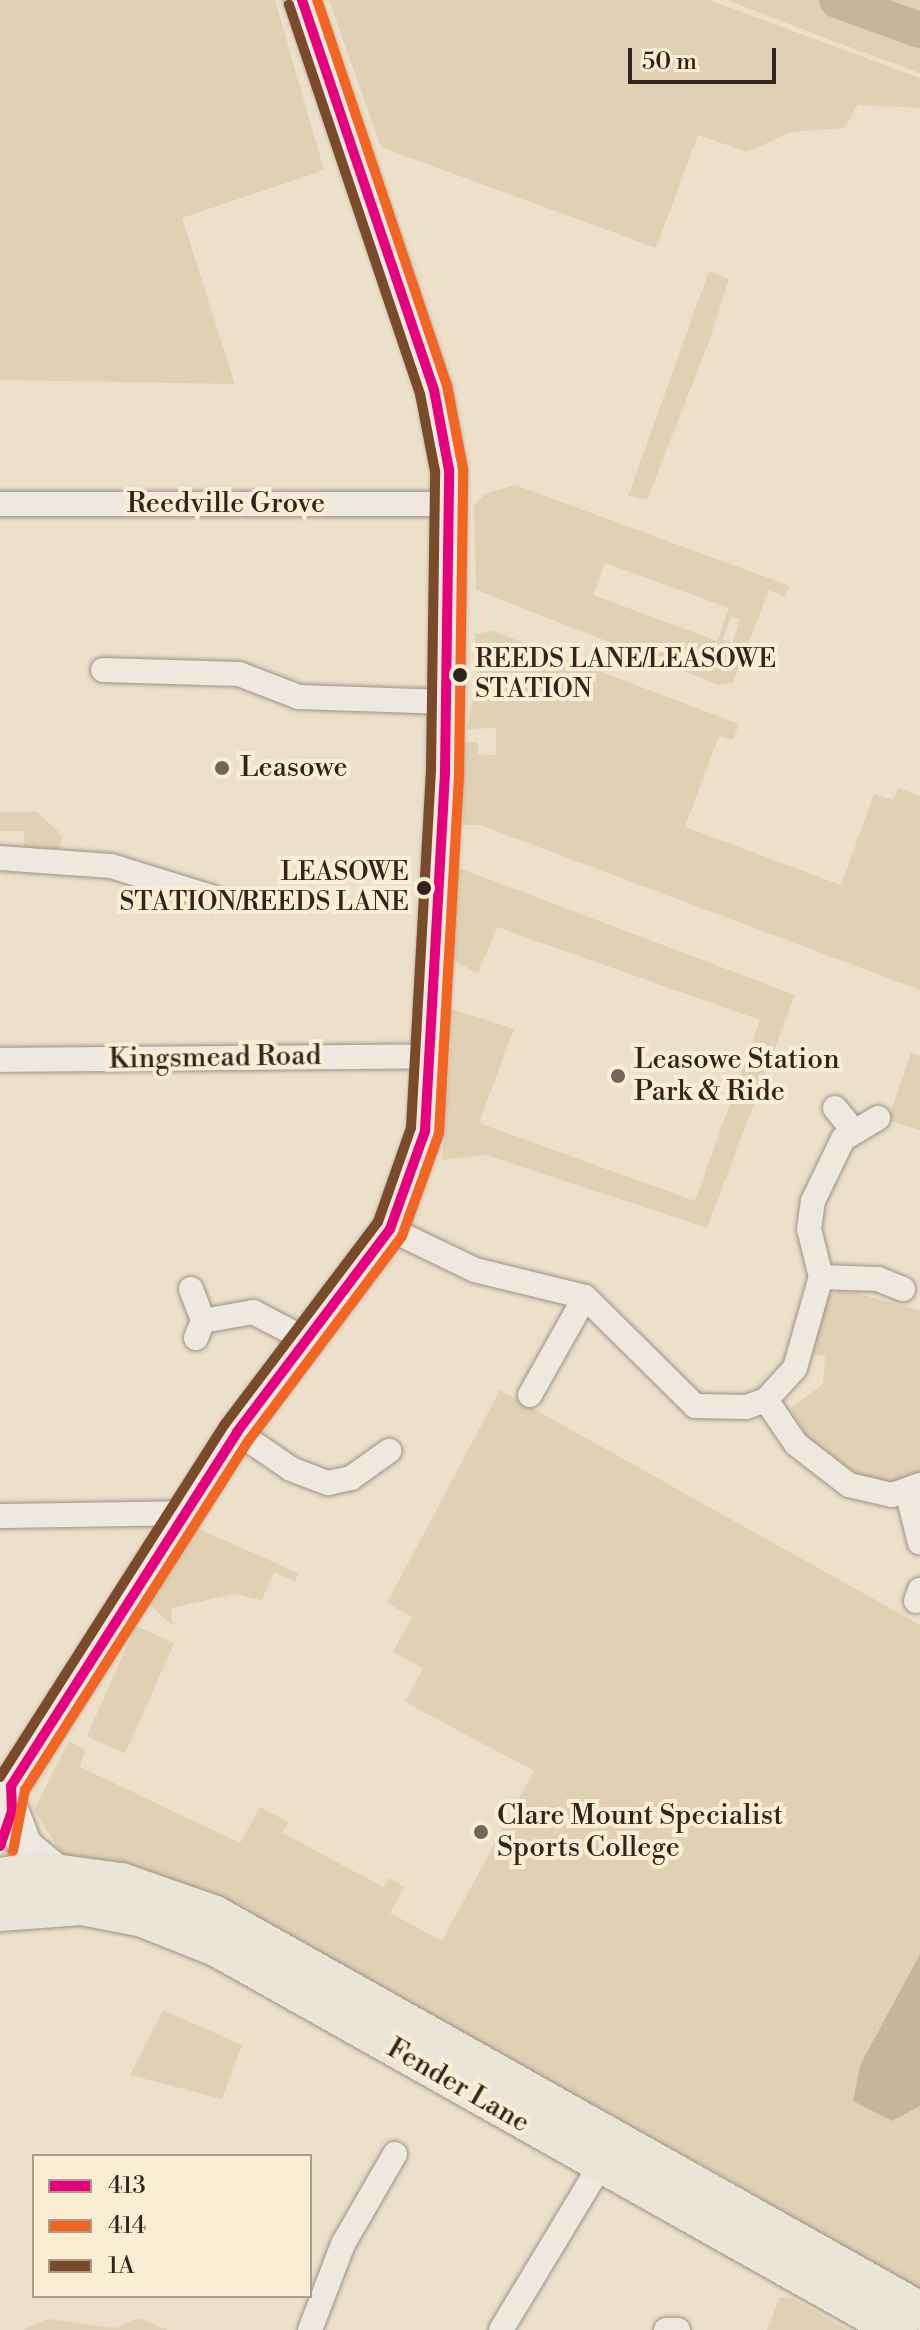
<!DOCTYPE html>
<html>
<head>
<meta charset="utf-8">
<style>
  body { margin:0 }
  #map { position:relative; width:920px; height:2330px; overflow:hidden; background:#ece0ca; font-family:"Libre Bodoni",serif }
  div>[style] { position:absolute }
  .green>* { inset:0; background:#e0d1b4; transform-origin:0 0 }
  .water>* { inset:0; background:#c6b59b }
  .river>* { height:36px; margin:-18px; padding:0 18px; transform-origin:18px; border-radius:18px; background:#c6b59b }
  .roads { filter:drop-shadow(0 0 2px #9b9386) drop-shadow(0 0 2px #9b9386) }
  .street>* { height:24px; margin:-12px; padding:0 12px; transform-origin:12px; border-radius:12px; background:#eee8de }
  .secondary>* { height:34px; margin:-17px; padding:0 17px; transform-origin:17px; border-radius:17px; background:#eee8de }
  .primary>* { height:38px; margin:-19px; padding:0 19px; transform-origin:19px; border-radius:19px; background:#ebe4d8 }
  .bus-1>* { height:10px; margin:-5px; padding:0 5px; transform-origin:5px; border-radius:5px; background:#e5007d }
  .bus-2>* { height:10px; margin:-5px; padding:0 5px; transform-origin:5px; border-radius:5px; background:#f26522 }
  .bus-3>* { height:10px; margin:-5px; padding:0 5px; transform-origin:5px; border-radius:5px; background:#7a4b2a }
  .dots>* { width:22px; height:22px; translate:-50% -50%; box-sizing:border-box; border:4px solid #fbedd4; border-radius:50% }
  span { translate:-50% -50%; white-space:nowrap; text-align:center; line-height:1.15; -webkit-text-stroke:8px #fbedd4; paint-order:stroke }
  .bus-label { font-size:26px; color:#30251d }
  .left { translate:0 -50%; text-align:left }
  .right { translate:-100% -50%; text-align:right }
  .street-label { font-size:28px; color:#30251d }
  .poi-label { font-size:28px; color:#30251d }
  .legend { position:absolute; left:32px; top:2154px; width:280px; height:144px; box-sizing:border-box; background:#fbedd4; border:2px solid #aa9d8b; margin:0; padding:10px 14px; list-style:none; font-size:24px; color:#30251d }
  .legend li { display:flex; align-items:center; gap:16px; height:40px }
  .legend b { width:40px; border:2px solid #aa9d8b }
  .scale { position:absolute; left:628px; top:48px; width:148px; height:36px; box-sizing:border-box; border:4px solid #30251d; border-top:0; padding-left:10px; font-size:24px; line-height:28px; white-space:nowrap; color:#30251d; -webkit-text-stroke:6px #fbedd4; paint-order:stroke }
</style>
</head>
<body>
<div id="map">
  <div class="green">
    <i style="clip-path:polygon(0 0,275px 0,324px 170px,182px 218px,235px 384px,0 380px)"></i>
    <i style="clip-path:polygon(329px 0,709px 0,920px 78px,920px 108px,858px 105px,844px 128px,791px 132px,747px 152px,698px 135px,656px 248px,381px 147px)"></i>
    <i style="clip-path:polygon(727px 0,920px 0,920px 73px,825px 38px)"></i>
    <i style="clip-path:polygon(709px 271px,729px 279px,710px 339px,647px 500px,628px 496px)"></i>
    <i style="clip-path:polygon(evenodd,515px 485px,790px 586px,785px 597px,769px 590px,733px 683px,719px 685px,476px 590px,474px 505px,486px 493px,515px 485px,605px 563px,729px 608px,717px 641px,593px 595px,605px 563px,515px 485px,731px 617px,740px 620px,732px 643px,723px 639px,731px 617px)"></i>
    <i style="clip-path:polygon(493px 631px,739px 724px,733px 740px,719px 736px,685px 827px,841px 885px,874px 794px,893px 800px,898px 788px,920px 796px,920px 990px,480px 825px,463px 825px,463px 742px,478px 742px,478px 754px,496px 755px,496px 728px,467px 729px,478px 671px,475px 634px)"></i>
    <i style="clip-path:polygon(0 812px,37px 812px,63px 836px,59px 849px,24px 848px,24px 831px,0 831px)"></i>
    <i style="clip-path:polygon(459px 868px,795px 995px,707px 1228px,487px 1155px,442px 1160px,451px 1041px,445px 1039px,445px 1007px,514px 1029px,479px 1123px,695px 1201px,760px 1020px,497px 927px,478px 973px,447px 958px)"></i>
    <i style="clip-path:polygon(911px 1053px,920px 1056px,920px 1130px,888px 1120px)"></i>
    <i style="clip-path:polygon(843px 1290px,920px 1310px,920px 1477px,898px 1487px,856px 1477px,811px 1443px,790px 1409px,823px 1384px,825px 1356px,808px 1354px,825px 1297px)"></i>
    <i style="clip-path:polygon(500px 1390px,920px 1625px,920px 1954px,860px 2065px,892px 2121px,920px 2106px,920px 2292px,730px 2180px,144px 1868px,64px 1857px,34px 1810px,69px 1741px,85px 1750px,80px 1767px,240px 1843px,260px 1807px,288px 1822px,283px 1833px,383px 1887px,389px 1878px,404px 1887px,390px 1913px,442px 1941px,534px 1771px,405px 1702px,423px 1668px,393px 1652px,412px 1617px,387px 1603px)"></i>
    <i style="clip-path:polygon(197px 1528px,298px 1573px,295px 1581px,274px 1572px,262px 1600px,233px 1594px,171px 1608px,172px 1625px,150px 1605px)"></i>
    <i style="left:136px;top:1626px;width:42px;height:121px;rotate:24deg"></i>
    <i style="clip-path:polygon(163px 2010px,242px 2045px,222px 2099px,130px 2075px)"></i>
    <i style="clip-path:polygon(780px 2297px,793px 2299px,848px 2330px,767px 2330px)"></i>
    <i style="clip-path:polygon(139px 2318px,168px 2330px,23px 2330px,48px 2319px,116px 2328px)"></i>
  </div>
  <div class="water">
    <i style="clip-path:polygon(920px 1954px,920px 2106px,892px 2121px,853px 2101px,860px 2065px)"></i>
  </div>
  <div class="river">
    <i style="left:837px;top:0;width:88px;rotate:19.9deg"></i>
  </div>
  <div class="roads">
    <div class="street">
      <i style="left:0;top:504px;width:451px"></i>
      <i style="left:103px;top:670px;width:136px;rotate:1.7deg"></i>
      <i style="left:239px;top:674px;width:64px;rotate:21deg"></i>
      <i style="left:299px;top:697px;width:148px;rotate:1.9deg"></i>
      <i style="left:0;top:858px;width:111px;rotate:4.1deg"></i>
      <i style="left:111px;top:866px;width:105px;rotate:17.2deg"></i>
      <i style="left:0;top:1060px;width:430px;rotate:-0.5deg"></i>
      <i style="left:835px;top:1108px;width:28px;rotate:51deg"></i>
      <i style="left:390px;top:1229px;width:94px;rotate:25.8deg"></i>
      <i style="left:475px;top:1270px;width:113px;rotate:13.8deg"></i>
      <i style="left:585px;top:1297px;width:155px;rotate:44.7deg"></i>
      <i style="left:695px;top:1406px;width:51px;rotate:1.1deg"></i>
      <i style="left:746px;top:1407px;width:21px;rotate:-19deg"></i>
      <i style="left:766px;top:1400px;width:43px;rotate:-47.8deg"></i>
      <i style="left:795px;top:1368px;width:95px;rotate:-74.1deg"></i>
      <i style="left:821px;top:1277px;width:49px;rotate:-104deg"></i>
      <i style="left:809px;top:1229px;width:28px;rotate:-82deg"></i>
      <i style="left:813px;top:1201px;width:69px;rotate:-64.2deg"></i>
      <i style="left:843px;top:1139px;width:41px;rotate:-31deg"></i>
      <i style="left:821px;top:1277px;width:57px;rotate:2deg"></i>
      <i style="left:878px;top:1279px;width:27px;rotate:22deg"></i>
      <i style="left:191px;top:1289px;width:34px;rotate:69deg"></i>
      <i style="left:196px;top:1338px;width:18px;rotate:-68deg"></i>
      <i style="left:203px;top:1321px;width:51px;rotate:-10.2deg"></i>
      <i style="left:253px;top:1312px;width:56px;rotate:27.5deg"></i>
      <i style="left:530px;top:1395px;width:112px;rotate:-60.7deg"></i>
      <i style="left:766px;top:1400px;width:53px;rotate:55.7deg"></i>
      <i style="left:796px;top:1444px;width:67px;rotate:37.7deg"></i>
      <i style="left:849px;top:1485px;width:44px;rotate:13.1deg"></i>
      <i style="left:892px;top:1495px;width:30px;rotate:-20deg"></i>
      <i style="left:237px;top:1432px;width:65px;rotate:34.4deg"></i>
      <i style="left:291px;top:1469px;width:40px;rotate:21deg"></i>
      <i style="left:328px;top:1483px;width:24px;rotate:-12deg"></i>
      <i style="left:351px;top:1478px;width:47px;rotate:-35.4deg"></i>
      <i style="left:908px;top:1495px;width:49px;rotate:76deg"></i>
      <i style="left:0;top:1516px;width:184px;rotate:-0.9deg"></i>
      <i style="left:916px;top:1601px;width:12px;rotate:-70deg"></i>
      <i style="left:310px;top:2330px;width:92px;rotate:-69deg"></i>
      <i style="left:343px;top:2244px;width:104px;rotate:-60deg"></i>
      <i style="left:501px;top:2330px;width:205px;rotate:-58.9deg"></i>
      <i style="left:666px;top:2330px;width:12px"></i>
    </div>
    <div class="secondary">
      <i style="left:0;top:1792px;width:23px;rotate:-41deg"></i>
      <i style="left:17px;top:1777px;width:409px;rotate:-57.5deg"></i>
      <i style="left:237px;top:1432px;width:254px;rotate:-53deg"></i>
      <i style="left:390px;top:1229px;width:104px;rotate:-70.3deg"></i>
      <i style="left:425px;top:1131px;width:362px;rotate:-86.8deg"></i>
      <i style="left:445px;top:770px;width:300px;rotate:-89.2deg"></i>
      <i style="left:449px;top:470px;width:81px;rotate:-100.6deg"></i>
      <i style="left:434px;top:390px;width:412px;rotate:-108.7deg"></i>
      <i style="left:12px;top:1812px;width:36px;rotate:69deg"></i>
      <i style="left:25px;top:1846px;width:41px;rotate:39.1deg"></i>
    </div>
    <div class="primary">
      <i style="left:0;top:1877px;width:39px;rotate:-9deg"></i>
      <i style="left:39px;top:1871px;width:83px;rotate:7.6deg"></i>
      <i style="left:121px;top:1882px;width:100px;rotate:19.3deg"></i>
      <i style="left:215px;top:1915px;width:809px;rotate:29.32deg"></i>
      <i style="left:0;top:1912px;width:82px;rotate:-4.2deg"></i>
      <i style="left:82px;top:1906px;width:62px;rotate:11.1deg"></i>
      <i style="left:143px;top:1918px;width:79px;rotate:21.7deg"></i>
      <i style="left:216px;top:1947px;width:782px;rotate:29.32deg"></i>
    </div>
  </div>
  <div class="bus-1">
    <i style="left:0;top:1846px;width:36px;rotate:-71deg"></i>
    <i style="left:12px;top:1812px;width:26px;rotate:-92deg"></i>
    <i style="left:11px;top:1786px;width:420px;rotate:-57.4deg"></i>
    <i style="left:237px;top:1432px;width:254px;rotate:-53deg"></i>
    <i style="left:390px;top:1229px;width:104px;rotate:-70.3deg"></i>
    <i style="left:425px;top:1131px;width:362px;rotate:-86.8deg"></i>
    <i style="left:445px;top:770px;width:300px;rotate:-89.2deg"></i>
    <i style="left:449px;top:470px;width:81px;rotate:-100.6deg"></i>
    <i style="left:434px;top:390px;width:412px;rotate:-108.7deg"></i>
  </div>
  <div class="bus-2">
    <i style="left:13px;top:1851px;width:62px;rotate:-78.9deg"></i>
    <i style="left:25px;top:1790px;width:416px;rotate:-57.4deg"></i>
    <i style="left:249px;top:1440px;width:255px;rotate:-53.1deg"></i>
    <i style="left:402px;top:1236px;width:109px;rotate:-70.2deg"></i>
    <i style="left:439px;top:1133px;width:363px;rotate:-86.8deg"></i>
    <i style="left:459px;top:771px;width:302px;rotate:-89.2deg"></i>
    <i style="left:463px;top:469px;width:85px;rotate:-100.9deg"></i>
    <i style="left:447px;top:386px;width:407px;rotate:-108.6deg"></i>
  </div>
  <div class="bus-3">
    <i style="left:0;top:1777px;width:419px;rotate:-57.5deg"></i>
    <i style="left:225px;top:1424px;width:253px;rotate:-52.9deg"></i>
    <i style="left:378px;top:1222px;width:100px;rotate:-70.7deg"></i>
    <i style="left:411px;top:1128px;width:359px;rotate:-86.8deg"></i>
    <i style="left:431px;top:770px;width:299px;rotate:-89.2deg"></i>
    <i style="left:435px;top:471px;width:78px;rotate:-101deg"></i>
    <i style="left:420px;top:394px;width:411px;rotate:-108.6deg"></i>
  </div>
  <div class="dots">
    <i style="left:460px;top:675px;background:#30251d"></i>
    <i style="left:222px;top:768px;background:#72665a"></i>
    <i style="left:424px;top:888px;background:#30251d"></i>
    <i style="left:618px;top:1076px;background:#72665a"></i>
    <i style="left:481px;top:1832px;background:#72665a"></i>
  </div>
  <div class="bus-label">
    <span class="left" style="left:475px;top:675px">REEDS LANE/LEASOWE<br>STATION</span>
    <span class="right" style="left:409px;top:888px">LEASOWE<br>STATION/REEDS LANE</span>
  </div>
  <div class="street-label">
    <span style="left:226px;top:504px">Reedville Grove</span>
    <span style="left:215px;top:1058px;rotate:-1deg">Kingsmead Road</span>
    <span style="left:458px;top:2086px;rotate:30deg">Fender Lane</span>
  </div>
  <div class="poi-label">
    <span class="left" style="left:240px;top:768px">Leasowe</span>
    <span class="left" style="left:634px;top:1076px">Leasowe Station<br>Park &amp; Ride</span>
    <span class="left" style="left:497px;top:1832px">Clare Mount Specialist<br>Sports College</span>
  </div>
  <ul class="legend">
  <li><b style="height:10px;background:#e5007d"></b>413</li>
  <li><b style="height:10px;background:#f26522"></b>414</li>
  <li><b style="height:10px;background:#7a4b2a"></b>1A</li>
  </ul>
  <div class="scale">50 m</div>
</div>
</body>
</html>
